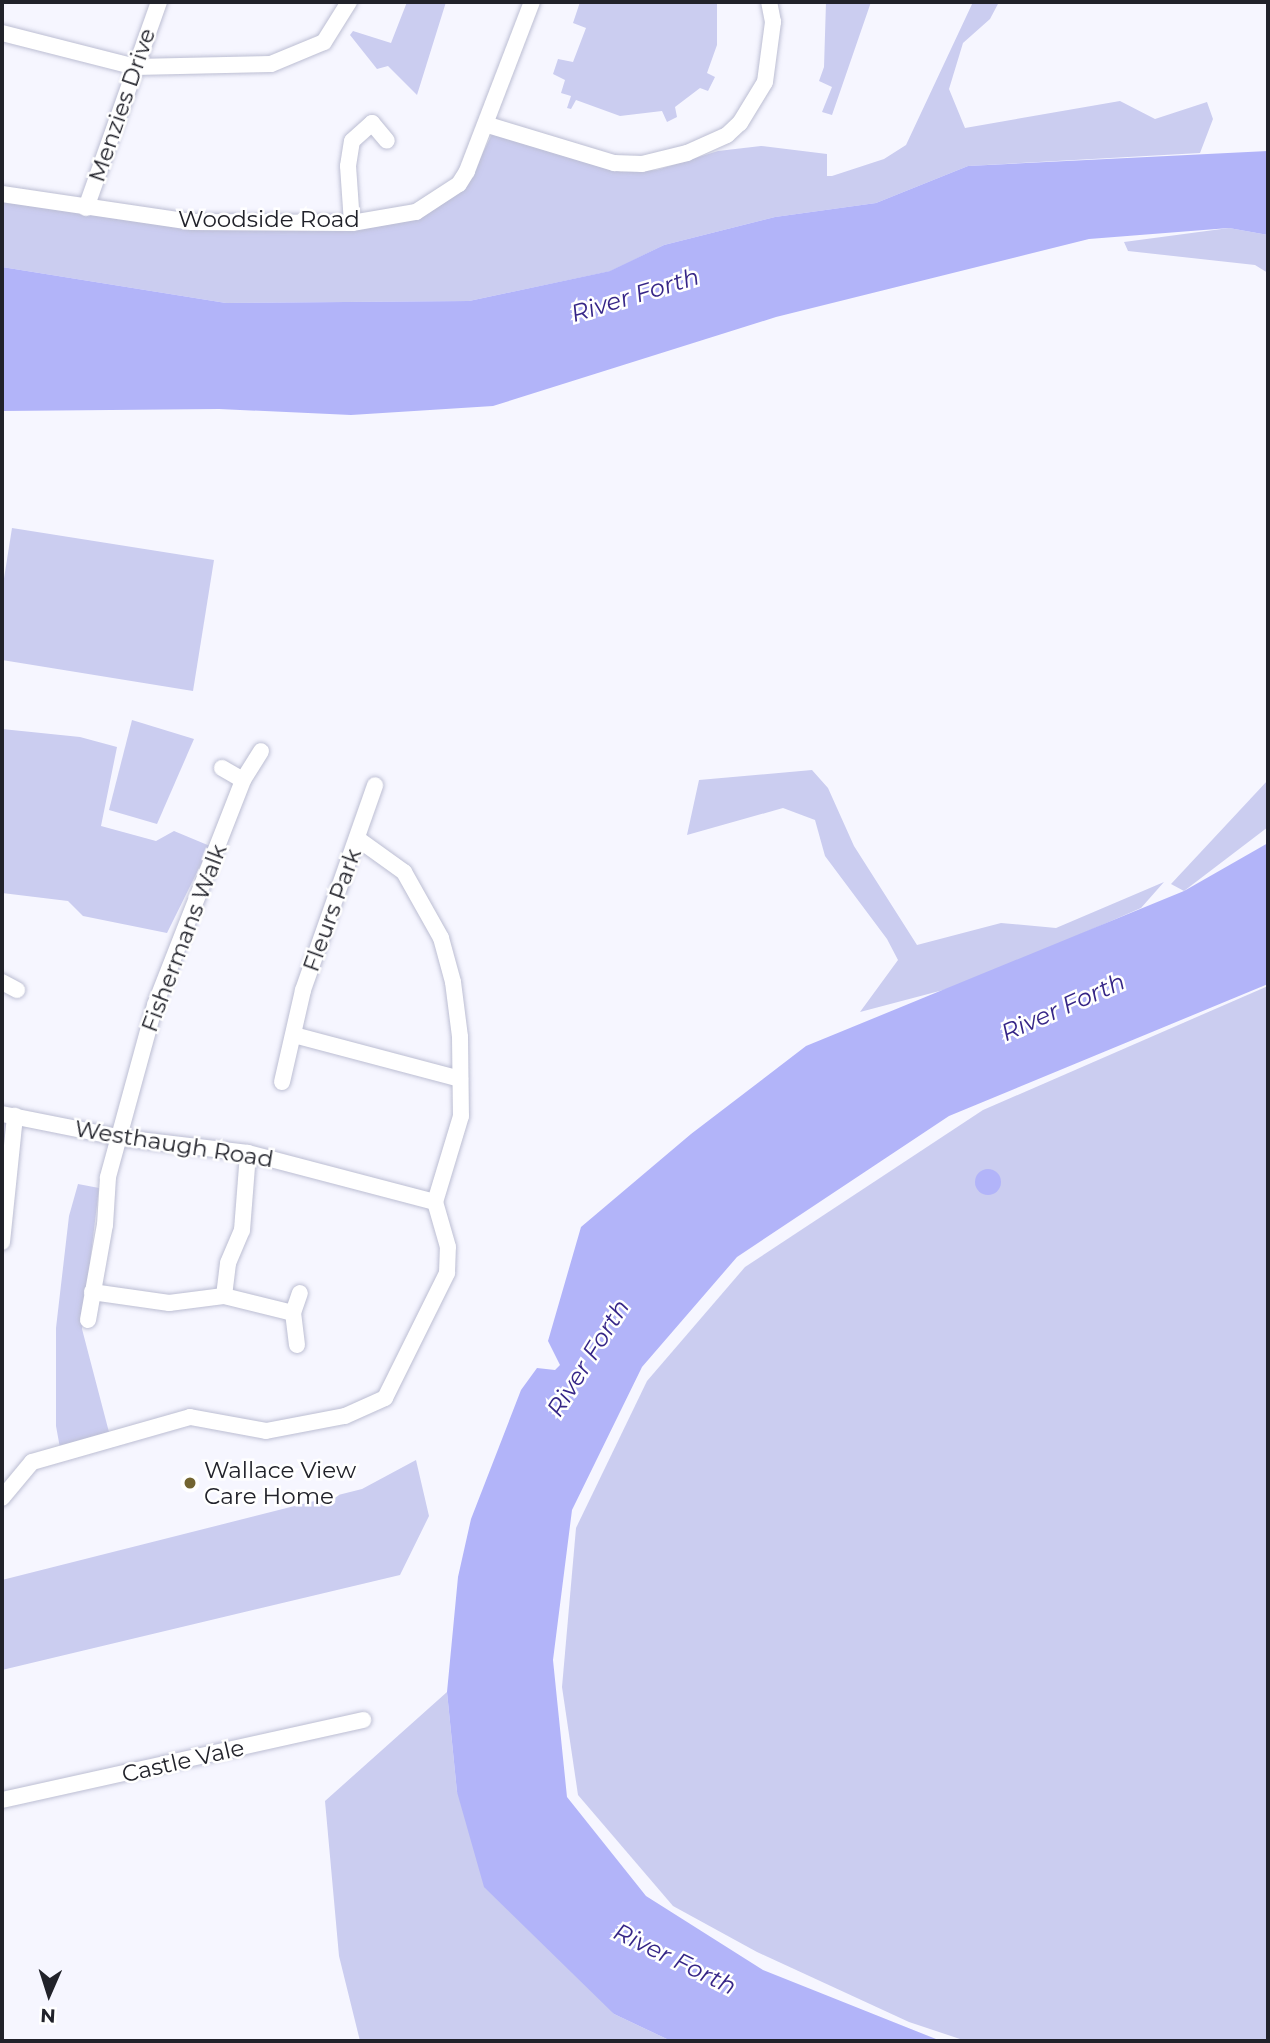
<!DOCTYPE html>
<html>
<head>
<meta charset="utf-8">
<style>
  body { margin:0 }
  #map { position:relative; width:1270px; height:2043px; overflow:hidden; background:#f6f6ff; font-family:Montserrat,sans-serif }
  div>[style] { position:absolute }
  .green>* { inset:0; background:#cbcdf0 }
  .water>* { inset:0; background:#b2b4f9 }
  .round { border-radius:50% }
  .roads { filter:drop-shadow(0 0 2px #bcbed3) drop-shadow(0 0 2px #bcbed3) }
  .street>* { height:16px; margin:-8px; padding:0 8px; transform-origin:8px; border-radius:8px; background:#fff }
  .dots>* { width:19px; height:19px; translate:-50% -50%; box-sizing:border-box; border:4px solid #fff; border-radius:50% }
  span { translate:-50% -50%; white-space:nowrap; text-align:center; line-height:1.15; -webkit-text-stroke:5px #fff; paint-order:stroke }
  .street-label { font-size:23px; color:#21222a }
  .poi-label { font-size:23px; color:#21222a }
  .left { translate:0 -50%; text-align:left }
  .water-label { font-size:24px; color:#362687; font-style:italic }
  .frame { position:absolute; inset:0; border:4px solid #21222a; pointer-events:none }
  .north { position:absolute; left:14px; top:1959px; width:70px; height:70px; -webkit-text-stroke:5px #fff; paint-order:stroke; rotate:183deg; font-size:19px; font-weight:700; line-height:28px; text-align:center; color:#21222a }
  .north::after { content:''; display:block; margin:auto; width:24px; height:32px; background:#21222a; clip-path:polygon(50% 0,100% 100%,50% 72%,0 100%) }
</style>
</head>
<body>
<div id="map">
  <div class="green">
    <i style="clip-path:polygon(407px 2px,446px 2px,417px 95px,388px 66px,377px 69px,350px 35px,353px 31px,391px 43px)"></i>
    <i style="clip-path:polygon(580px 2px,717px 2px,717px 45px,707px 73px,715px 77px,708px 91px,700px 88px,675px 107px,677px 117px,667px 122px,662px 111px,620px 116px,576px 100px,571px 109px,567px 108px,571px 96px,561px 93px,565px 80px,553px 74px,558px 59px,573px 62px,586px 28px,573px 23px)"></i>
    <i style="clip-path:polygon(826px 2px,871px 2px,832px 115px,822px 112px,832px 87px,819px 81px,824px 67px)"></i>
    <i style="clip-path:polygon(973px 2px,999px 2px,990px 19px,963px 43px,949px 89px,965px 128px,1120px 101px,1155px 119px,1207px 102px,1213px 119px,1200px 153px,968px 166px,876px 203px,775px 217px,664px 245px,611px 271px,469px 301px,226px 303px,2px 267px,2px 198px,87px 212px,402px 218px,477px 165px,492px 134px,621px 172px,657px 170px,718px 151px,761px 146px,827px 154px,827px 176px,832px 176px,884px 159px,906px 145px)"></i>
    <i style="clip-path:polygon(1229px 228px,1268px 235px,1268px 273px,1255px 265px,1128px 251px,1124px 242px)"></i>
    <i style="clip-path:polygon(12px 528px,214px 560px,193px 691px,2px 660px,2px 591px)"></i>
    <i style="clip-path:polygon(132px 720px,194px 739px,157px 824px,109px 810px)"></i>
    <i style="clip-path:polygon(2px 729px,80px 737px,117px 747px,101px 826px,156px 841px,174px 831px,210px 846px,167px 933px,83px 916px,68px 901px,2px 893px)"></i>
    <i style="clip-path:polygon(812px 770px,828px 788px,854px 846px,917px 945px,1001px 923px,1056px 928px,1164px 882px,1141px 908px,966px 984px,860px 1012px,898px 960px,887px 939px,825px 856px,815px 820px,783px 808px,687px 835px,699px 780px)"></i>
    <i style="clip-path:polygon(1268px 780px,1268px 827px,1184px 891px,1171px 884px)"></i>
    <i style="clip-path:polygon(1268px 986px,1268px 2041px,966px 2041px,909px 2022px,757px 1952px,673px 1906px,578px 1795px,562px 1687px,576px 1528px,647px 1381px,745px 1267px,983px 1110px)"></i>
    <i style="clip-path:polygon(78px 1184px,99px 1188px,82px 1329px,110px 1436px,60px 1448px,56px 1426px,56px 1328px,69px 1216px)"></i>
    <i style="clip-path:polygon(416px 1460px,429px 1516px,400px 1575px,2px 1670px,2px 1580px,362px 1489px)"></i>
    <i style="clip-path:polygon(447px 1692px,457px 1792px,614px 2014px,671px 2041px,360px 2041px,339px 1956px,325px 1801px)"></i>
  </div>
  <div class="water">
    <i style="clip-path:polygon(1268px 151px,1268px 235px,1229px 228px,1089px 239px,776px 317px,493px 406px,351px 415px,219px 409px,2px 411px,2px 267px,226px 303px,469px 301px,610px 271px,664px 245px,775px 217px,876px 203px,968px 166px)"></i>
    <i style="clip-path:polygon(1268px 843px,1268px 984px,949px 1116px,737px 1257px,642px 1367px,572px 1510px,553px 1660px,567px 1797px,646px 1896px,763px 1970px,941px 2041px,671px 2041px,614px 2014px,484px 1887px,457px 1792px,447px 1692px,458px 1577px,471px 1519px,521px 1390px,537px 1368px,555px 1370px,560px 1365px,548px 1341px,581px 1227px,691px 1134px,806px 1046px,1184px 891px)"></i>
    <i class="round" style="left:975px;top:1169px;width:26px;height:26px"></i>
  </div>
  <div class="roads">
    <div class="street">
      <i style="left:2px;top:33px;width:137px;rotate:14.3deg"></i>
      <i style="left:135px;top:67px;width:136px;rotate:-1.3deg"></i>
      <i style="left:271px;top:64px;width:57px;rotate:-22.5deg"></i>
      <i style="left:324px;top:42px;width:47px;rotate:-58deg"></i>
      <i style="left:488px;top:125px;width:132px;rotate:16.8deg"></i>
      <i style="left:614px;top:163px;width:28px;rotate:2deg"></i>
      <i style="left:642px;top:164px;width:46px;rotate:-13.7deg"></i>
      <i style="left:687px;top:153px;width:44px;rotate:-24.2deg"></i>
      <i style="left:727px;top:135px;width:18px;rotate:-43deg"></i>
      <i style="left:740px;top:123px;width:48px;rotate:-58.6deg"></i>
      <i style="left:765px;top:82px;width:61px;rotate:-82.4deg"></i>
      <i style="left:773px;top:22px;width:20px;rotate:-101deg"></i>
      <i style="left:2px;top:194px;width:191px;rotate:8.4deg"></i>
      <i style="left:191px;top:222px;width:161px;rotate:0.4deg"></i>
      <i style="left:352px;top:223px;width:65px;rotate:-9.8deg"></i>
      <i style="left:416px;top:212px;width:51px;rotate:-33.1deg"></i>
      <i style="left:459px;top:184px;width:15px;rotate:-58deg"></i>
      <i style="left:467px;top:171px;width:181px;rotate:-69deg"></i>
      <i style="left:86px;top:208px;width:219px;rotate:-70.5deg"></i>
      <i style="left:352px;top:223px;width:57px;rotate:-94deg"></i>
      <i style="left:348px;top:166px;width:25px;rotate:-81deg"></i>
      <i style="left:352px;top:141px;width:27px;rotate:-42deg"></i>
      <i style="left:372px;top:123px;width:23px;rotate:50deg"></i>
      <i style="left:222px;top:768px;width:24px;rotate:30deg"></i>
      <i style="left:358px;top:839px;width:57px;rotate:35.7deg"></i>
      <i style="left:404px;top:872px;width:76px;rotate:60.7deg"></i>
      <i style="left:441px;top:938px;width:46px;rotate:74.7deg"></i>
      <i style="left:453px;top:982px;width:55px;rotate:82.7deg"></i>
      <i style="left:460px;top:1037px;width:79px;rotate:89.3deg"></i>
      <i style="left:461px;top:1116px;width:90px;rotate:106.8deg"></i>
      <i style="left:2px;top:982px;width:17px;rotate:28deg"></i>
      <i style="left:294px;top:1035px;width:172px;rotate:14.8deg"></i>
      <i style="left:282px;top:1082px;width:94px;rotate:-77.1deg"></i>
      <i style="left:303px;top:990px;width:217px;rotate:-70.6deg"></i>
      <i style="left:2px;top:1114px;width:122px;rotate:11.3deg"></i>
      <i style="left:122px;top:1138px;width:127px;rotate:6.8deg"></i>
      <i style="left:248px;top:1153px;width:193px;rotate:14.7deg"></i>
      <i style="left:2px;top:1242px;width:127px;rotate:-84.1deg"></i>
      <i style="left:92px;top:1292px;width:78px;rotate:8.1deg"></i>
      <i style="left:169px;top:1303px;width:55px;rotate:-7.3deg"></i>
      <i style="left:224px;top:1296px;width:71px;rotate:13.8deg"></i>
      <i style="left:224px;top:1296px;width:33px;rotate:-83deg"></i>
      <i style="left:228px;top:1263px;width:36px;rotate:-67deg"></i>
      <i style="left:242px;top:1230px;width:77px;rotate:-85.5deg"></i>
      <i style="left:88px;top:1320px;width:97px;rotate:-79.9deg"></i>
      <i style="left:105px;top:1225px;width:48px;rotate:-86.4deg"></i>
      <i style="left:108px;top:1177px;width:178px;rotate:-74.7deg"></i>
      <i style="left:155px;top:1005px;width:242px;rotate:-68.6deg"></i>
      <i style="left:243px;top:780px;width:34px;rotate:-58deg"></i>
      <i style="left:297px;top:1345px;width:32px;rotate:-97deg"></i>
      <i style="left:293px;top:1313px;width:21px;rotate:-71deg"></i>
      <i style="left:2px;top:1498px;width:47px;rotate:-50.2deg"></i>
      <i style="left:32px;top:1462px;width:164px;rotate:-15.9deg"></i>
      <i style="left:190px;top:1417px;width:77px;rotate:10.4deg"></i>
      <i style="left:266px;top:1431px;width:80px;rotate:-10.8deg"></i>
      <i style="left:345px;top:1416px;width:44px;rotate:-24.2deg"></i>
      <i style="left:385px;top:1398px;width:140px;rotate:-63.6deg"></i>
      <i style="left:447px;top:1273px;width:26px;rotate:-88deg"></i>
      <i style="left:448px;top:1247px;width:47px;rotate:-106.1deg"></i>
      <i style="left:2px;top:1800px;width:370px;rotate:-12.5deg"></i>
    </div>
  </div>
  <div class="dots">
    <i style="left:190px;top:1483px;background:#726330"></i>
  </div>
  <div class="street-label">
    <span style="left:122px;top:105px;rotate:-71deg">Menzies Drive</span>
    <span style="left:269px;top:219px">Woodside Road</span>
    <span style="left:332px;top:910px;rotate:-70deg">Fleurs Park</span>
    <span style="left:184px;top:938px;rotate:-69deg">Fishermans Walk</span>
    <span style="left:174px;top:1144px;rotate:9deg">Westhaugh Road</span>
    <span style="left:183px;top:1761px;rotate:-13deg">Castle Vale</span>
  </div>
  <div class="poi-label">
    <span class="left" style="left:204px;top:1483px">Wallace View<br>Care Home</span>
  </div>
  <div class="water-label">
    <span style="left:635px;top:295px;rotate:-17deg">River Forth</span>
    <span style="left:1063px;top:1007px;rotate:-24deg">River Forth</span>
    <span style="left:588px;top:1358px;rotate:-58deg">River Forth</span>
    <span style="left:675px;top:1959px;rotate:26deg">River Forth</span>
  </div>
  <div class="frame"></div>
  <div class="north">N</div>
</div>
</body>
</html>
